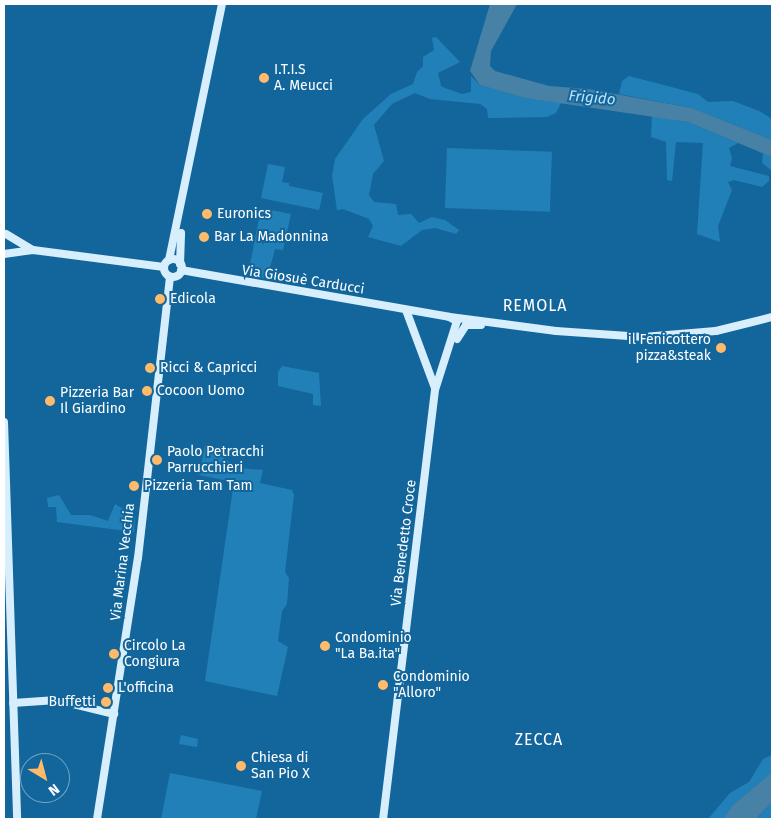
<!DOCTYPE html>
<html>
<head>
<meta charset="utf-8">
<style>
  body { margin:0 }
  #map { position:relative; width:776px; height:823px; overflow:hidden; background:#13669b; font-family:"Fira Sans",sans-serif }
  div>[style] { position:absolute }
  .green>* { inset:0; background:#2280b8; transform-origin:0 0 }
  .water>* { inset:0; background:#4881a6 }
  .secondary>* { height:8px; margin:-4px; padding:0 4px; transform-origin:4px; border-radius:4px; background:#d7eefd }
  .secondary>.ring { margin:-4px; padding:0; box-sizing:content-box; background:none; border:8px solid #d7eefd; border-radius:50% }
  .dots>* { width:14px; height:14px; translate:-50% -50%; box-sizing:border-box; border:2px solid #13669b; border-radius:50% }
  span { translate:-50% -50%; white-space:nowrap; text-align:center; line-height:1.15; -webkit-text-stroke:4px #13669b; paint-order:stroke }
  .poi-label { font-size:14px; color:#fff }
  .left { translate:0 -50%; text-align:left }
  .right { translate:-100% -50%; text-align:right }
  .street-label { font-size:14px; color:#fff }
  .water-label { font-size:15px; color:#bce3fa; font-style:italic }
  .quarter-label { font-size:16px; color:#fff; letter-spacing:1px }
  .frame { position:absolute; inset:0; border:5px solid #fff; pointer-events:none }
  .north { position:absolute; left:20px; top:753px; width:50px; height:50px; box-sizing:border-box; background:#13669b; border:1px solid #71a3c3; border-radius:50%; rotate:143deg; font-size:14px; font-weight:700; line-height:20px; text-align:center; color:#fff }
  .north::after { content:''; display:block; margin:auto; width:18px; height:22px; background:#ffba6a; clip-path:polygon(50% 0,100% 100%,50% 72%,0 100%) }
</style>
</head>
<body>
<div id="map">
  <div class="green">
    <i style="clip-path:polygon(436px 37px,460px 62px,438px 73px,441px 86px,445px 88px,462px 94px,471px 92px,471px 76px,480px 85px,525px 98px,561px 103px,556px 113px,547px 117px,488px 118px,487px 109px,480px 104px,430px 99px,415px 93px,392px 104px,374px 125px,384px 161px,373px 174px,369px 195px,374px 202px,396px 204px,398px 215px,411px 214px,419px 223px,432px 217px,445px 220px,459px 230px,456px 234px,435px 228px,422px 230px,401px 246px,368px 237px,373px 226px,369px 219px,343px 209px,337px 210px,332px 176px,335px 159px,363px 119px,391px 94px,413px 84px,417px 72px,423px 66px,423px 57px,434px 50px,432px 38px)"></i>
    <i style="clip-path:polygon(629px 76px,698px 94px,708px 102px,733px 101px,759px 111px,772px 119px,772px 140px,692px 108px,619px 94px,622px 81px)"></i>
    <i style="clip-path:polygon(652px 116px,688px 122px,738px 143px,729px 148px,732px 158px,730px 166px,769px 176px,769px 181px,762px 187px,734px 180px,728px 182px,732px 190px,718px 226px,720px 242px,697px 234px,703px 143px,676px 142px,672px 181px,667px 180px,666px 142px,651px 137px)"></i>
    <i style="left:447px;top:148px;width:105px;height:60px;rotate:2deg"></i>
    <i style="clip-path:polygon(763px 153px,772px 157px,772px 171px,762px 163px)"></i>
    <i style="clip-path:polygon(268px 164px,285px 167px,282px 182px,289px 183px,289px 186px,323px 193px,319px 210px,261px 198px)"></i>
    <i style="clip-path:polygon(261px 208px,291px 214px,283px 250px,275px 249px,267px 279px,248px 275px)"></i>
    <i style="clip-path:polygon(282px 366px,319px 373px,321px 406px,313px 405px,313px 394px,278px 386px,278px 372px)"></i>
    <i style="clip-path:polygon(205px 445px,238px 468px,263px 470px,260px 483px,292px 490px,294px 495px,285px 572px,289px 578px,287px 604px,282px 611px,278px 641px,288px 647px,277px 696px,205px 681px,234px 482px,199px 475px)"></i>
    <i style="clip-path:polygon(59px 495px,71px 515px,90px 515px,108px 521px,115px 504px,135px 516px,134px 532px,57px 522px,56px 507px,48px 507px,47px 498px)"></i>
    <i style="clip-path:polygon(181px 735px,198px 739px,197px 747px,179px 744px)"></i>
    <i style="clip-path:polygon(772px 755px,772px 772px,733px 805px,723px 819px,708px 819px,730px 793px,749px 782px,763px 759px)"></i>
    <i style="clip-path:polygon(170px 773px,262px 791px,256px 819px,161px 819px)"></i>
    <i style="clip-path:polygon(772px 802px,772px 819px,756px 819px,762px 813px)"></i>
  </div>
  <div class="water">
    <i style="clip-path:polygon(490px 4px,517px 4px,491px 51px,490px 66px,495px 71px,549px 86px,588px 89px,692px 108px,772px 140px,772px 157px,688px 122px,525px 98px,480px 85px,470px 71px)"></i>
    <i style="clip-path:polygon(772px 772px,772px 802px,756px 819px,723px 819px,733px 805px)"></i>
  </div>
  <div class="secondary">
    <i style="left:6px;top:234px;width:31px;rotate:31deg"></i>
    <i style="left:4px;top:254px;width:29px;rotate:-8deg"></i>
    <i style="left:33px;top:250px;width:132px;rotate:7.4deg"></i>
    <i class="ring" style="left:164px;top:259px;width:10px;height:10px"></i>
    <i style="left:169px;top:260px;width:261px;rotate:-78.3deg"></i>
    <i style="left:180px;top:264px;width:31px;rotate:-88deg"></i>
    <i style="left:181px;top:270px;width:272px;rotate:9.9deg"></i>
    <i style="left:449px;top:317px;width:9px;rotate:27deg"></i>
    <i style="left:457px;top:321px;width:72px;rotate:107.7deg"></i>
    <i style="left:435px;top:390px;width:432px;rotate:96.9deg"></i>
    <i style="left:406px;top:310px;width:83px;rotate:69.6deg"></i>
    <i style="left:450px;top:317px;width:107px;rotate:7.5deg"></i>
    <i style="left:556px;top:331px;width:87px;rotate:3.9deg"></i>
    <i style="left:643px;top:337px;width:73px;rotate:-4.7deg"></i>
    <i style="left:716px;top:331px;width:58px;rotate:-14deg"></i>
    <i style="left:457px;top:339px;width:17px;rotate:-57deg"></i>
    <i style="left:466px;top:325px;width:15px"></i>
    <i style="left:4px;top:422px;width:397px;rotate:88.1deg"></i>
    <i style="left:13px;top:703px;width:44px;rotate:-3.9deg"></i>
    <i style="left:57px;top:700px;width:59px;rotate:13.8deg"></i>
    <i style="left:97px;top:819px;width:264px;rotate:-81.1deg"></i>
    <i style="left:138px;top:558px;width:283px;rotate:-83.5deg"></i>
  </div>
  <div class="dots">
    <i style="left:264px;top:78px;background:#ffba6a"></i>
    <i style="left:207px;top:214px;background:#ffba6a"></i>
    <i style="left:204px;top:237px;background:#ffba6a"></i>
    <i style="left:160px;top:299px;background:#ffba6a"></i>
    <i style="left:721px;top:348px;background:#ffba6a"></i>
    <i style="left:150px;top:368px;background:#ffba6a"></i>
    <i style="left:147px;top:391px;background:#ffba6a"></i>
    <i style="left:50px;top:401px;background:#ffba6a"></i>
    <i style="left:157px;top:460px;background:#ffba6a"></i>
    <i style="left:134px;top:486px;background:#ffba6a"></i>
    <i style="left:325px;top:646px;background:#ffba6a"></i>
    <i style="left:114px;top:654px;background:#ffba6a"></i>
    <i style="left:383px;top:685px;background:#ffba6a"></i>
    <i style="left:108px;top:688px;background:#ffba6a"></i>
    <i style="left:106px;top:702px;background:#ffba6a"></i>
    <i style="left:241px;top:766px;background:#ffba6a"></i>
  </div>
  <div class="poi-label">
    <span class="left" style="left:274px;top:78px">I.T.I.S<br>A. Meucci</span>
    <span class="left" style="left:217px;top:214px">Euronics</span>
    <span class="left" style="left:214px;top:237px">Bar La Madonnina</span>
    <span class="left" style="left:170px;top:299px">Edicola</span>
    <span class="right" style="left:711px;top:348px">il Fenicottero<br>pizza&amp;steak</span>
    <span class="left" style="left:160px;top:368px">Ricci &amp; Capricci</span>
    <span class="left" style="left:157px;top:391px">Cocoon Uomo</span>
    <span class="left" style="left:60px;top:401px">Pizzeria Bar<br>Il Giardino</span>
    <span class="left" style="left:167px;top:460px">Paolo Petracchi<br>Parrucchieri</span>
    <span class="left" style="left:144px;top:486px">Pizzeria Tam Tam</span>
    <span class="left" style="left:335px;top:646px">Condominio<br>"La Ba.ita"</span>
    <span class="left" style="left:124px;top:654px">Circolo La<br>Congiura</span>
    <span class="left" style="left:393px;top:685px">Condominio<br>"Alloro"</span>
    <span class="left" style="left:118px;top:688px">L'officina</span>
    <span class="right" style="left:96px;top:702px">Buffetti</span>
    <span class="left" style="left:251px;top:766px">Chiesa di<br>San Pio X</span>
  </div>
  <div class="street-label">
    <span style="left:303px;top:280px;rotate:9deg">Via Giosuè Carducci</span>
    <span style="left:404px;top:543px;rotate:-83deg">Via Benedetto Croce</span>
    <span style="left:123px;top:562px;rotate:-83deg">Via Marina Vecchia</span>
  </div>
  <div class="water-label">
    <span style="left:592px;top:98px;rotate:5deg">Frigido</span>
  </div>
  <div class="quarter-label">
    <span style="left:535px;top:306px">REMOLA</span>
    <span style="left:539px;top:740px">ZECCA</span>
  </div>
  <div class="frame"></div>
  <div class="north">N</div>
</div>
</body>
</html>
